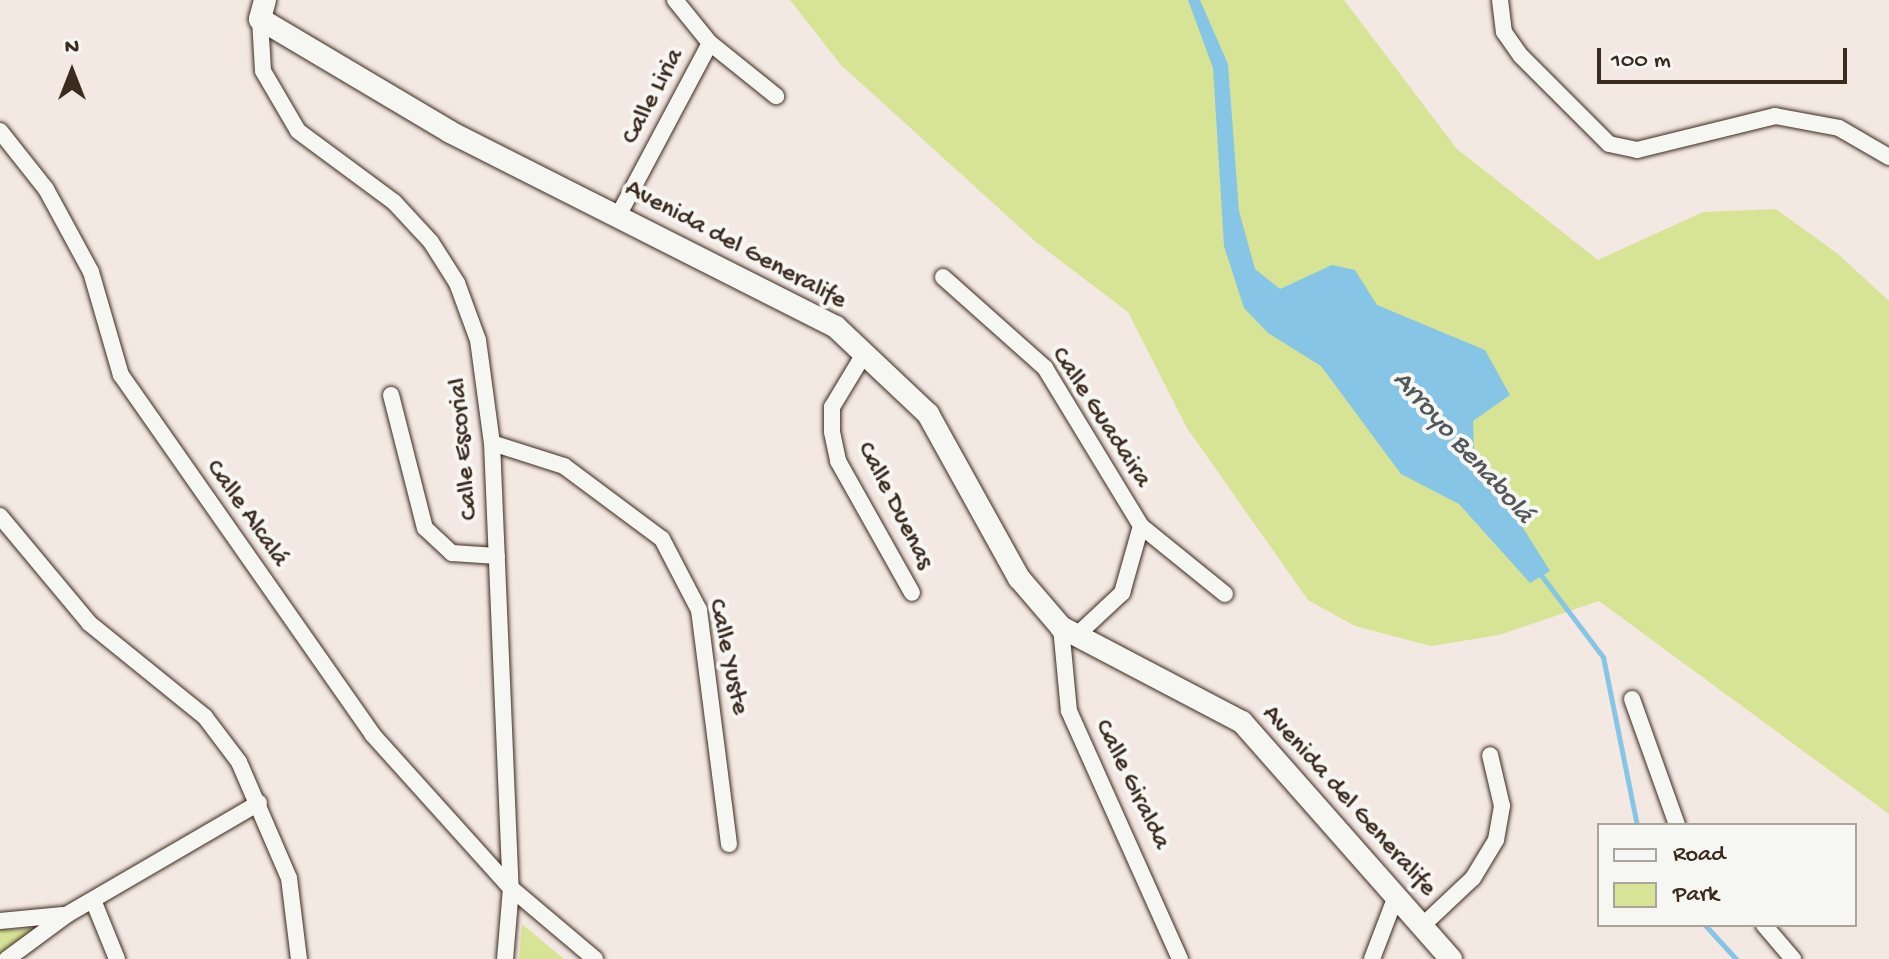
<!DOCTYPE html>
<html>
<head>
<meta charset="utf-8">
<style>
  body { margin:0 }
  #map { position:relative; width:1889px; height:959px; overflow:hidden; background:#f4e8e3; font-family:"Gochi Hand",sans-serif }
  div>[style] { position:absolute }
  .green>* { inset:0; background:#d7e395 }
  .water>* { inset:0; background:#87c5e7 }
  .stream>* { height:5px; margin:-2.5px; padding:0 2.5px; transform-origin:2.5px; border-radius:2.5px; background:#87c5e7 }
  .roads { filter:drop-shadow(0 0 2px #3b2a1e) drop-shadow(0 0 2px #3b2a1e) }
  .street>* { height:16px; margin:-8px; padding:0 8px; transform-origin:8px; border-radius:8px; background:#f6f6f2 }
  .secondary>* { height:22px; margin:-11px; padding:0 11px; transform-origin:11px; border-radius:11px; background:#f6f6f2 }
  span { translate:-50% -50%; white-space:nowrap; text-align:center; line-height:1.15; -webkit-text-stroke:8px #f6f6f2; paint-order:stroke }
  .street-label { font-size:26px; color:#3b2a1e }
  .water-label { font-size:28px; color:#52585a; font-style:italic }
  .legend { position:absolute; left:1597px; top:823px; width:260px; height:104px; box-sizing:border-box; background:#f6f6f2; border:2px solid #aba49d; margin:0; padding:10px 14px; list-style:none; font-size:24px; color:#3b2a1e }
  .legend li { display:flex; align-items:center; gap:16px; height:40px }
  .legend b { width:40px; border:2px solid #aba49d }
  .north { position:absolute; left:32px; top:32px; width:80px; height:80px; -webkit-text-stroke:6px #f6f6f2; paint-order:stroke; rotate:0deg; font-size:22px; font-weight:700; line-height:32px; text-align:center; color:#3b2a1e }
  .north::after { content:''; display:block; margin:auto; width:28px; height:36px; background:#3b2a1e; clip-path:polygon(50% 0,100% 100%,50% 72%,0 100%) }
  .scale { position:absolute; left:1597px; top:48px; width:250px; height:36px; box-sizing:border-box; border:4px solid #3b2a1e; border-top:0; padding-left:10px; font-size:24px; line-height:28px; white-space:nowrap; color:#3b2a1e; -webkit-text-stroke:6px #f6f6f2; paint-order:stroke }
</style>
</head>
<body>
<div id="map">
  <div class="green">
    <i style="clip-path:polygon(790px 0,1344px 0,1457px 149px,1598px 260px,1703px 212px,1776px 209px,1838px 254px,1889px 301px,1889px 814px,1599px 601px,1499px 635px,1431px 646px,1355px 626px,1308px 600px,1187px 428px,1128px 312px,1037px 243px,841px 65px)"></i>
    <i style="clip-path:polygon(522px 924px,564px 959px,519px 959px)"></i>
    <i style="clip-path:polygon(0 927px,14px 930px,35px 928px,0 954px)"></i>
  </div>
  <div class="water">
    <i style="clip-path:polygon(1188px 0,1200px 0,1228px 64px,1239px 211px,1255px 269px,1280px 289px,1332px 265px,1355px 270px,1377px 305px,1485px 350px,1510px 395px,1473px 421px,1474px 450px,1550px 571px,1530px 583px,1459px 504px,1401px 474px,1321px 366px,1268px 333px,1244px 308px,1224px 246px,1213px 68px)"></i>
  </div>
  <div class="stream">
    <i style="left:1538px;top:571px;width:108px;rotate:52.9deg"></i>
    <i style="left:1603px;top:657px;width:171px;rotate:78.6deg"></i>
    <i style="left:1705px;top:925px;width:46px;rotate:47.6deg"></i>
  </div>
  <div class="roads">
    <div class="street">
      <i style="left:675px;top:0;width:55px;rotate:50.9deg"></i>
      <i style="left:710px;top:43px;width:85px;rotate:38.8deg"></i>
      <i style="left:1500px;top:0;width:32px;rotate:83deg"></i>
      <i style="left:1504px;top:32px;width:29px;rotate:55deg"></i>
      <i style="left:1521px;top:56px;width:124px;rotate:45deg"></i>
      <i style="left:1609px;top:144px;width:29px;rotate:12deg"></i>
      <i style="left:1637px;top:150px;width:142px;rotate:-13.8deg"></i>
      <i style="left:1775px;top:116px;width:65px;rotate:10.6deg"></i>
      <i style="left:1839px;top:128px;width:58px;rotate:30.1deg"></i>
      <i style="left:260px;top:19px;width:52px;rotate:86.7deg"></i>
      <i style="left:263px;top:71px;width:69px;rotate:59.7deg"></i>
      <i style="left:298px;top:131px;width:119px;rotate:36.5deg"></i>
      <i style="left:394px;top:202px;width:54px;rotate:47.2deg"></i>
      <i style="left:431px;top:242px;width:49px;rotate:57.6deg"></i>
      <i style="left:457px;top:283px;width:61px;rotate:69.8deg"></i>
      <i style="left:478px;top:340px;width:104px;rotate:82.3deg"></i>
      <i style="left:492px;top:443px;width:445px;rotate:87.6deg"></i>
      <i style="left:511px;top:888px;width:71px;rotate:94.8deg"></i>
      <i style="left:0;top:131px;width:74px;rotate:51.6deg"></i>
      <i style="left:46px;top:189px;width:94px;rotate:61.5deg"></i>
      <i style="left:91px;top:272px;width:107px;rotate:73.8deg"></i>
      <i style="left:121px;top:375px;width:439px;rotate:55deg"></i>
      <i style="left:373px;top:735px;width:206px;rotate:48deg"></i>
      <i style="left:511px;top:888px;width:110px;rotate:40.2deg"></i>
      <i style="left:618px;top:216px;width:196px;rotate:-62deg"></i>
      <i style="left:943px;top:277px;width:137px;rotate:41.7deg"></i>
      <i style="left:1045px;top:368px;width:185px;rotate:58.7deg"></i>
      <i style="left:1141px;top:526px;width:108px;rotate:39deg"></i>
      <i style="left:864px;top:354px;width:62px;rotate:121.1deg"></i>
      <i style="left:832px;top:407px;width:25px;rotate:90deg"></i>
      <i style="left:832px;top:432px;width:30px;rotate:78deg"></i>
      <i style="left:838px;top:461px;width:151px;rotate:60.7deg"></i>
      <i style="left:391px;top:395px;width:137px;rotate:75.7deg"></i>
      <i style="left:425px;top:528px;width:37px;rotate:43deg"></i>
      <i style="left:452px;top:553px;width:45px;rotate:3.8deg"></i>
      <i style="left:492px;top:443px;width:76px;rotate:17.7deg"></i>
      <i style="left:564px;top:466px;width:122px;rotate:36.7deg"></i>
      <i style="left:662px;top:539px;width:80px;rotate:62.5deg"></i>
      <i style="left:699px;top:610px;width:236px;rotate:82.7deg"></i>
      <i style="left:0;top:516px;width:139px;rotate:50.2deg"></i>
      <i style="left:89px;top:623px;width:149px;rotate:39deg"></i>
      <i style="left:205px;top:717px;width:56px;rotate:52.9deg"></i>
      <i style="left:239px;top:762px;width:126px;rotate:66.7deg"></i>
      <i style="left:289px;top:878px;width:82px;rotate:83deg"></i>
      <i style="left:1061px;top:627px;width:84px;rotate:84.6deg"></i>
      <i style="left:1069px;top:711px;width:272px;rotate:65.9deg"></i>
      <i style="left:1077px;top:635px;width:62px;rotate:-43deg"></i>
      <i style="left:1122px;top:593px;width:70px;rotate:-74.2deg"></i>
      <i style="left:1632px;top:699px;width:134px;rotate:70.3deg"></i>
      <i style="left:93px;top:900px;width:64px;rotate:67.9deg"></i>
      <i style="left:0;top:921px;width:63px;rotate:-5.4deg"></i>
      <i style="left:1764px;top:925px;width:45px;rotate:49.5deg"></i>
      <i style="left:1422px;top:926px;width:70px;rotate:-43.3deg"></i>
      <i style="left:1473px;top:878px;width:44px;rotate:-58.8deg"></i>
      <i style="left:1496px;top:840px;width:35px;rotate:-80deg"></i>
      <i style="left:1502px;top:806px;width:52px;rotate:-103.2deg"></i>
      <i style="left:7px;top:959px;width:76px;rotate:-36.4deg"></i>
      <i style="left:68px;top:914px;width:221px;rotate:-30.2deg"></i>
      <i style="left:1372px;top:959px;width:67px;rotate:-69.1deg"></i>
    </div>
    <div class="secondary">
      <i style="left:265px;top:0;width:20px;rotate:105deg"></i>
      <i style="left:260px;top:19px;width:221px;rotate:30.7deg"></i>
      <i style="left:450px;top:132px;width:432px;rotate:26.8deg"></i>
      <i style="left:836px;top:327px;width:127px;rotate:43.4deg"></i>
      <i style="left:928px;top:414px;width:188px;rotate:61deg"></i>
      <i style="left:1019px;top:578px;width:65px;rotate:49.4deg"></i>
      <i style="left:1061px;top:627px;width:204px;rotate:27.7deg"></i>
      <i style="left:1242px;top:722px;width:316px;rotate:48.6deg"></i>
    </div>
  </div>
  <div class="street-label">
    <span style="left:654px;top:97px;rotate:-62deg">Calle Liria</span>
    <span style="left:735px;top:246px;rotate:28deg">Avenida del Generalife</span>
    <span style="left:1100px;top:418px;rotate:57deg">Calle Guadaira</span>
    <span style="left:465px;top:449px;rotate:-95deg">Calle Escorial</span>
    <span style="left:894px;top:506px;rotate:63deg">Calle Duenas</span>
    <span style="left:246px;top:514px;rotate:55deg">Calle Alcalá</span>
    <span style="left:727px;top:657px;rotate:78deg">Calle Yuste</span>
    <span style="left:1131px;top:785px;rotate:64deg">Calle Giralda</span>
    <span style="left:1348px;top:802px;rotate:48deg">Avenida del Generalife</span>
  </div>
  <div class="water-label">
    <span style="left:1462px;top:448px;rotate:48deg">Arroyo Benabolá</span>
  </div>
  <ul class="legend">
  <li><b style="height:10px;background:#f6f6f2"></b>Road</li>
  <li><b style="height:22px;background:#d7e395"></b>Park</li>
  </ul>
  <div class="north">N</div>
  <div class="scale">100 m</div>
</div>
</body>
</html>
